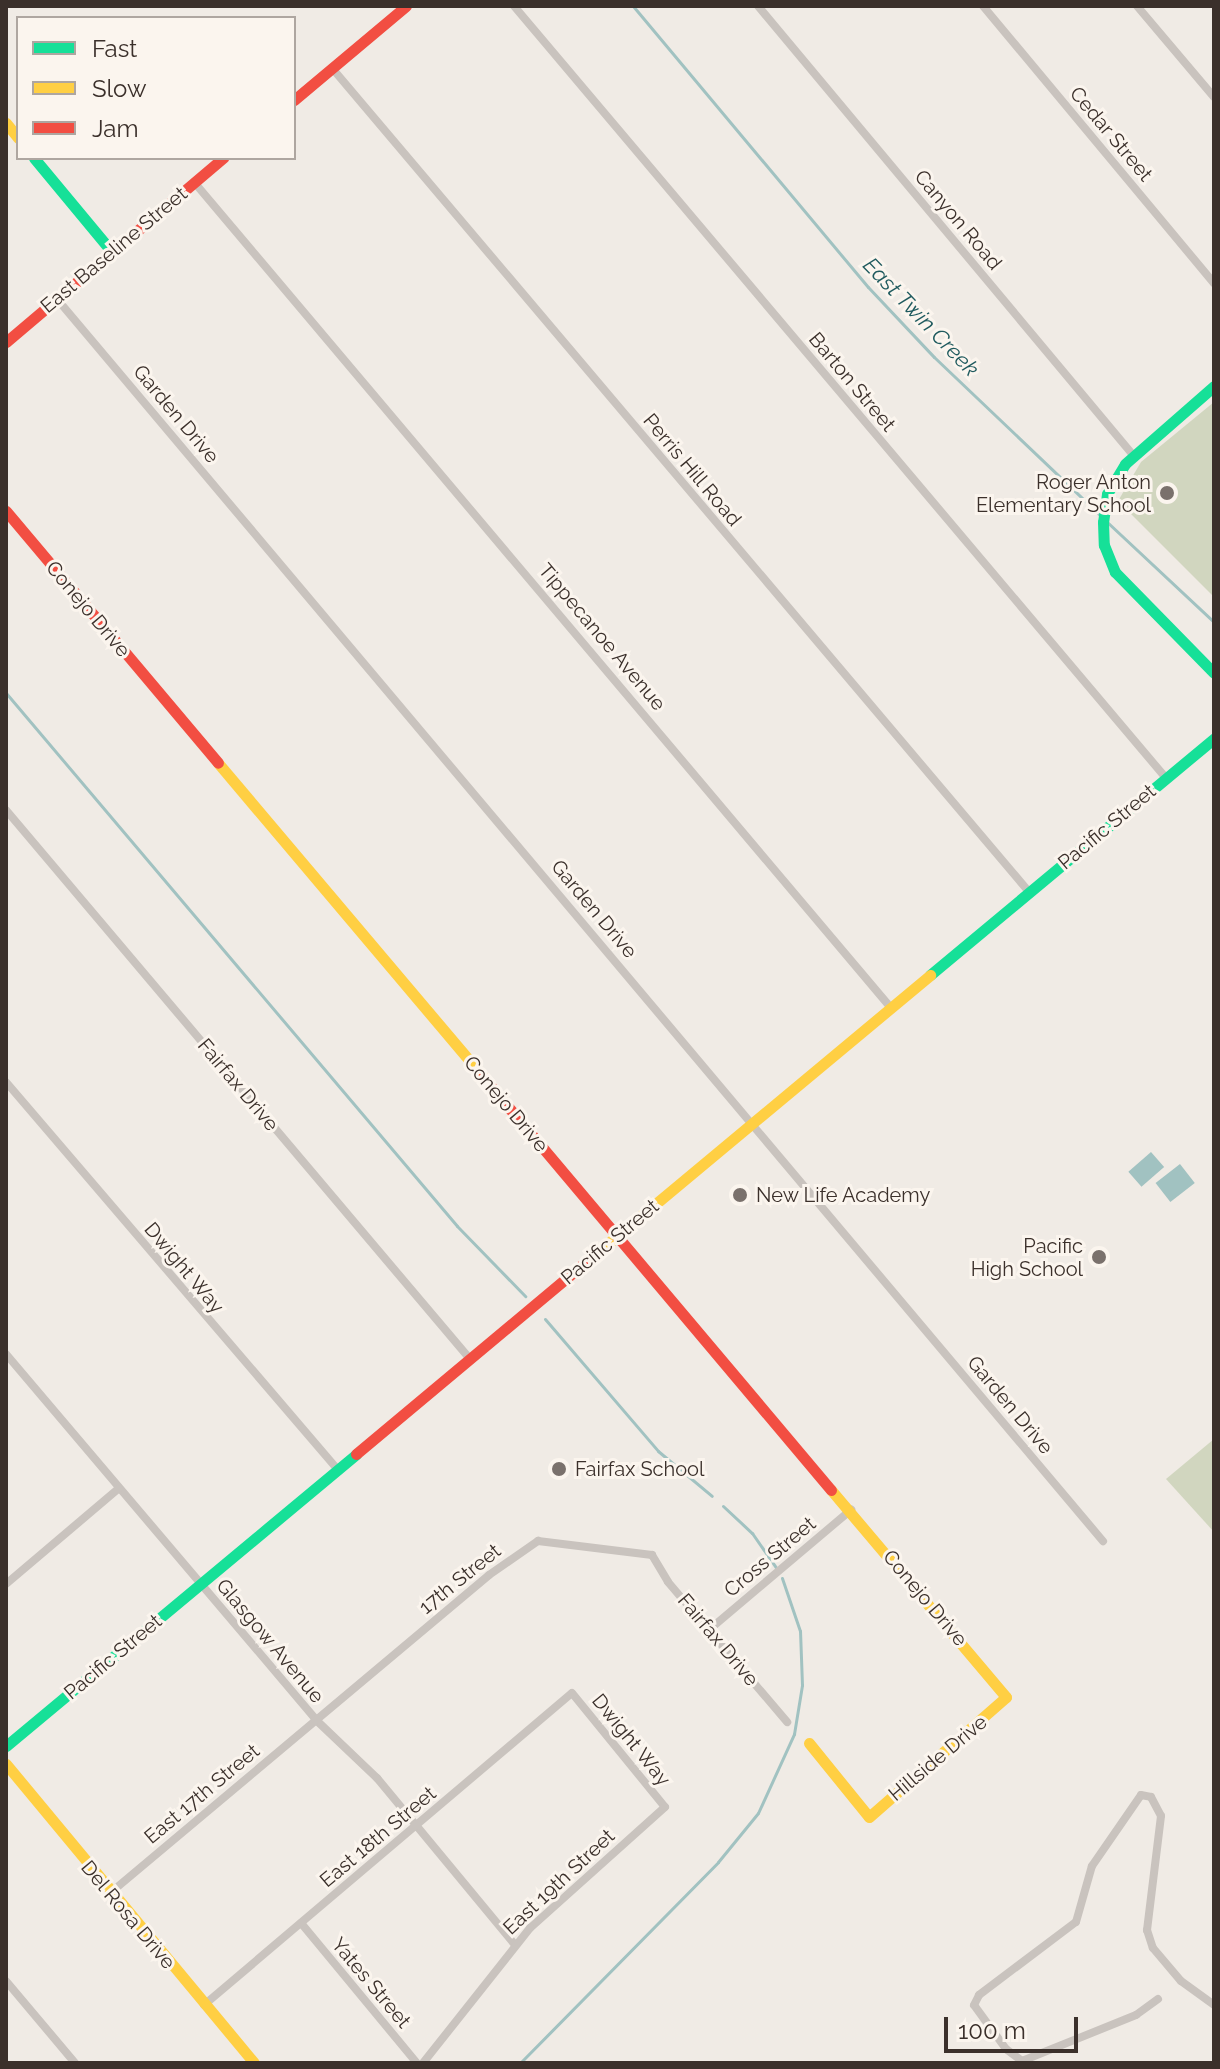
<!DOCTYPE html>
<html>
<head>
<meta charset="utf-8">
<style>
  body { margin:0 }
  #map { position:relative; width:1220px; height:2069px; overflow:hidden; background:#f0ebe5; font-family:Raleway,sans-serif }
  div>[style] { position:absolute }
  .green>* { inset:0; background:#d1d6bf }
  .water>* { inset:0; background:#a1c2c1; transform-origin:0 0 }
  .stream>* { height:3px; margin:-1.5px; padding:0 1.5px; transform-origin:1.5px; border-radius:1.5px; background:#a1c2c1 }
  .street>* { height:8px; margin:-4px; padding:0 4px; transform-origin:4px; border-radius:4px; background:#c9c3be }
  .fast>* { height:11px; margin:-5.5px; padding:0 5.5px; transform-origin:5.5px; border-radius:5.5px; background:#16e098 }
  .slow>* { height:11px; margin:-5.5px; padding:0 5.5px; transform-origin:5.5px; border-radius:5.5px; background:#ffcf43 }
  .jam>* { height:11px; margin:-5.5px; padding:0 5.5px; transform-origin:5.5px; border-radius:5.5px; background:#f24e42 }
  .dots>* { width:22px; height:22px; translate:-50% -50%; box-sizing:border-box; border:4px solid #fbf5ee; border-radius:50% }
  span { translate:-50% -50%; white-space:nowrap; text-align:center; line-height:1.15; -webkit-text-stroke:6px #fbf5ee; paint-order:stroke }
  .street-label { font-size:20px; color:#3b302b }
  .poi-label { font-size:20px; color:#3b302b }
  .right { translate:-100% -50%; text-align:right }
  .left { translate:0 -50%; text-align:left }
  .water-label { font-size:22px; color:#1f5a5e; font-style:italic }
  .frame { position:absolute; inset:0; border:8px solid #3b302b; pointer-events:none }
  .legend { position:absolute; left:16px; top:16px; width:280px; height:144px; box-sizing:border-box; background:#fbf5ee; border:2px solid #aea6a0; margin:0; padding:10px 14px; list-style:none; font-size:24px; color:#3b302b }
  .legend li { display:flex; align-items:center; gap:16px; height:40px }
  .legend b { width:40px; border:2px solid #aea6a0 }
  .scale { position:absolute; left:944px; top:2017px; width:134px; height:36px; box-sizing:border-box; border:4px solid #3b302b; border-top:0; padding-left:10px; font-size:24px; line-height:28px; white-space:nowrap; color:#3b302b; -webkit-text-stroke:6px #fbf5ee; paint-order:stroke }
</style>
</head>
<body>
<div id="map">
  <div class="green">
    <i style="clip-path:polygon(1214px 402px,1214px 597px,1118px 501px,1141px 462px)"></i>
    <i style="clip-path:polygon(1214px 1439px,1214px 1532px,1166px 1479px)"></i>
  </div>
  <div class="water">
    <i style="left:1151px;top:1152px;width:20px;height:30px;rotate:49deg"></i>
    <i style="left:1180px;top:1164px;width:24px;height:31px;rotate:52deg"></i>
  </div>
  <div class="stream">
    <i style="left:633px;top:6px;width:366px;rotate:50.1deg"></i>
    <i style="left:868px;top:287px;width:96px;rotate:46.7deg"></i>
    <i style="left:934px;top:357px;width:231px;rotate:43.6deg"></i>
    <i style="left:1106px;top:521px;width:148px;rotate:43.1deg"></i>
    <i style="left:6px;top:693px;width:698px;rotate:49.76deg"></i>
    <i style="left:457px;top:1226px;width:98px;rotate:45.8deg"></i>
    <i style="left:545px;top:1319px;width:174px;rotate:49.4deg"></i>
    <i style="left:658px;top:1451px;width:70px;rotate:39.8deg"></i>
    <i style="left:723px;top:1506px;width:40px;rotate:43deg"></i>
    <i style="left:752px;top:1533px;width:44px;rotate:55.2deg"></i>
    <i style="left:520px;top:2063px;width:282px;rotate:-45.4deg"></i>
    <i style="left:718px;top:1862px;width:63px;rotate:-50.8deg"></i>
    <i style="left:758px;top:1813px;width:87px;rotate:-65.5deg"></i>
    <i style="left:794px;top:1734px;width:50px;rotate:-80.7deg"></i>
    <i style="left:802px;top:1685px;width:54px;rotate:-92.1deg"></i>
    <i style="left:800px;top:1631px;width:56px;rotate:-108.8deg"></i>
  </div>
  <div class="street">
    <i style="left:514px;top:6px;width:1010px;rotate:49.82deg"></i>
    <i style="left:758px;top:6px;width:585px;rotate:50.13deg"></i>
    <i style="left:983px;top:6px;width:361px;rotate:50.2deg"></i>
    <i style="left:1137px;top:6px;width:119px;rotate:49.8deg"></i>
    <i style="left:332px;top:68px;width:1079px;rotate:49.77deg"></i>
    <i style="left:194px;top:182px;width:1081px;rotate:49.84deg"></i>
    <i style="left:57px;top:299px;width:1624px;rotate:49.9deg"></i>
    <i style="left:6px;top:810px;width:719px;rotate:49.8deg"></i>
    <i style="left:6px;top:1082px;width:512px;rotate:49.44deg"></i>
    <i style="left:6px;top:1354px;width:478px;rotate:49.7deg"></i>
    <i style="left:315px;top:1719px;width:86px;rotate:43.6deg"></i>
    <i style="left:377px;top:1778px;width:217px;rotate:50.4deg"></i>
    <i style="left:6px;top:1584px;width:148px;rotate:-40.3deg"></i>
    <i style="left:710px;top:1629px;width:185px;rotate:-40.2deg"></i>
    <i style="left:109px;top:1894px;width:496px;rotate:-40deg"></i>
    <i style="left:489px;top:1575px;width:60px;rotate:-34.8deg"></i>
    <i style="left:538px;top:1541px;width:115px;rotate:7deg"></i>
    <i style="left:652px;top:1555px;width:31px;rotate:59deg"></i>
    <i style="left:668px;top:1582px;width:184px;rotate:49.6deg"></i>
    <i style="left:301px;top:1923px;width:182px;rotate:50.4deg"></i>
    <i style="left:6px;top:1981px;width:107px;rotate:49.9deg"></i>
    <i style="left:1158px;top:1999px;width:27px;rotate:144deg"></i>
    <i style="left:1136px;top:2015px;width:123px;rotate:158deg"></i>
    <i style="left:1022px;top:2061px;width:20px;rotate:-143deg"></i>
    <i style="left:1006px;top:2049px;width:54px;rotate:-126deg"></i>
    <i style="left:974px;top:2005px;width:11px;rotate:-63deg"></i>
    <i style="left:979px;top:1995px;width:121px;rotate:-37deg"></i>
    <i style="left:1076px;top:1922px;width:58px;rotate:-74.1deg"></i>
    <i style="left:1092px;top:1866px;width:86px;rotate:-55.4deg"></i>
    <i style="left:1141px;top:1795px;width:10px;rotate:11deg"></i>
    <i style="left:1151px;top:1797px;width:21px;rotate:62deg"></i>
    <i style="left:1161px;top:1816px;width:115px;rotate:97deg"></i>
    <i style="left:1147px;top:1930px;width:19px;rotate:72deg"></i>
    <i style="left:1153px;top:1948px;width:43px;rotate:49.7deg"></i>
    <i style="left:1181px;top:1981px;width:41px;rotate:36deg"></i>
    <i style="left:204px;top:2005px;width:482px;rotate:-40.3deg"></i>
    <i style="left:572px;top:1693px;width:147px;rotate:50.8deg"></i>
    <i style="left:665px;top:1807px;width:181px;rotate:138.1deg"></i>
    <i style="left:530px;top:1928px;width:172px;rotate:128.4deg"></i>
  </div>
  <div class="fast">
    <i style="left:34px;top:158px;width:122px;rotate:50.3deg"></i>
    <i style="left:1214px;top:386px;width:118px;rotate:138.8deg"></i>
    <i style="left:1125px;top:464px;width:35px;rotate:121deg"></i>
    <i style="left:1107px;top:494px;width:28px;rotate:98deg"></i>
    <i style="left:1103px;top:522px;width:23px;rotate:88deg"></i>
    <i style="left:1104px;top:545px;width:29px;rotate:68deg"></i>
    <i style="left:1115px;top:572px;width:141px;rotate:45.6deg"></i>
    <i style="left:930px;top:975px;width:370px;rotate:-39.8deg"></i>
    <i style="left:6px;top:1746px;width:456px;rotate:-39.8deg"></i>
  </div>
  <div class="slow">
    <i style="left:6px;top:123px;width:19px;rotate:51deg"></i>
    <i style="left:218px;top:763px;width:411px;rotate:49.8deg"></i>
    <i style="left:593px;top:1256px;width:439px;rotate:-39.8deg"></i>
    <i style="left:809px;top:1743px;width:95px;rotate:51deg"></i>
    <i style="left:869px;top:1817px;width:182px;rotate:-41.2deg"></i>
    <i style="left:1006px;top:1697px;width:271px;rotate:-130.2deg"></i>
    <i style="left:6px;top:1764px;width:388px;rotate:50.3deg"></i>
  </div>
  <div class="jam">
    <i style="left:294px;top:100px;width:146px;rotate:-40deg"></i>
    <i style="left:6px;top:342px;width:285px;rotate:-40.3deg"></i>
    <i style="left:6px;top:511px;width:329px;rotate:49.9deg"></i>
    <i style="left:483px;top:1077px;width:540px;rotate:49.88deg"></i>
    <i style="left:356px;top:1454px;width:309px;rotate:-39.9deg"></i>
  </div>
  <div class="dots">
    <i style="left:1167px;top:493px;background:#7a716c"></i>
    <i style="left:740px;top:1195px;background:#7a716c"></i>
    <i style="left:1099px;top:1257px;background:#7a716c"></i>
    <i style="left:559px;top:1469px;background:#7a716c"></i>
  </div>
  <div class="street-label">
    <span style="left:1111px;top:134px;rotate:50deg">Cedar Street</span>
    <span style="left:958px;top:220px;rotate:50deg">Canyon Road</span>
    <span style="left:114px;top:250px;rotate:-40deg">East Baseline Street</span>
    <span style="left:852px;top:382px;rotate:50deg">Barton Street</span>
    <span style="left:176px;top:414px;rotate:50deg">Garden Drive</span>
    <span style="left:692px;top:470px;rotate:50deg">Perris Hill Road</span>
    <span style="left:88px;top:609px;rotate:50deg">Conejo Drive</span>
    <span style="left:602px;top:637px;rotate:50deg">Tippecanoe Avenue</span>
    <span style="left:1107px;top:827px;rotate:-40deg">Pacific Street</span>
    <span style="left:594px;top:909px;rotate:50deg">Garden Drive</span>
    <span style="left:238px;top:1085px;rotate:50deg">Fairfax Drive</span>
    <span style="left:506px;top:1104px;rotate:50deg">Conejo Drive</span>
    <span style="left:610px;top:1242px;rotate:-40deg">Pacific Street</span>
    <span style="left:184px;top:1268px;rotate:50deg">Dwight Way</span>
    <span style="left:1010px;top:1405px;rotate:50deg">Garden Drive</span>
    <span style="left:770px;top:1557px;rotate:-40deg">Cross Street</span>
    <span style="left:460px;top:1579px;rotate:-39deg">17th Street</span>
    <span style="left:925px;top:1598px;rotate:50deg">Conejo Drive</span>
    <span style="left:718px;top:1640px;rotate:50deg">Fairfax Drive</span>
    <span style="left:270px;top:1641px;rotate:50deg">Glasgow Avenue</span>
    <span style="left:113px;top:1657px;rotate:-40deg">Pacific Street</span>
    <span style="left:631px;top:1740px;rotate:51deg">Dwight Way</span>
    <span style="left:938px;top:1758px;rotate:-40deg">Hillside Drive</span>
    <span style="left:202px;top:1794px;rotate:-40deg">East 17th Street</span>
    <span style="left:378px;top:1837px;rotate:-40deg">East 18th Street</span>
    <span style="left:559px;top:1882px;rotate:-43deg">East 19th Street</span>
    <span style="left:128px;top:1915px;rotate:50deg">Del Rosa Drive</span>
    <span style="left:371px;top:1983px;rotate:50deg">Yates Street</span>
  </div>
  <div class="poi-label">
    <span class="right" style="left:1151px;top:494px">Roger Anton<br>Elementary School</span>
    <span class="left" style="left:756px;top:1195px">New Life Academy</span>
    <span class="right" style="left:1083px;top:1258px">Pacific<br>High School</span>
    <span class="left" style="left:575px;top:1469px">Fairfax School</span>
  </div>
  <div class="water-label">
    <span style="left:921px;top:317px;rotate:46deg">East Twin Creek</span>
  </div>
  <div class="frame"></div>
  <ul class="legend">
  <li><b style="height:10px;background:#16e098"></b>Fast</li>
  <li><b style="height:10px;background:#ffcf43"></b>Slow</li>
  <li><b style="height:10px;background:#f24e42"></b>Jam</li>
  </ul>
  <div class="scale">100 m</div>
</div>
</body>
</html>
